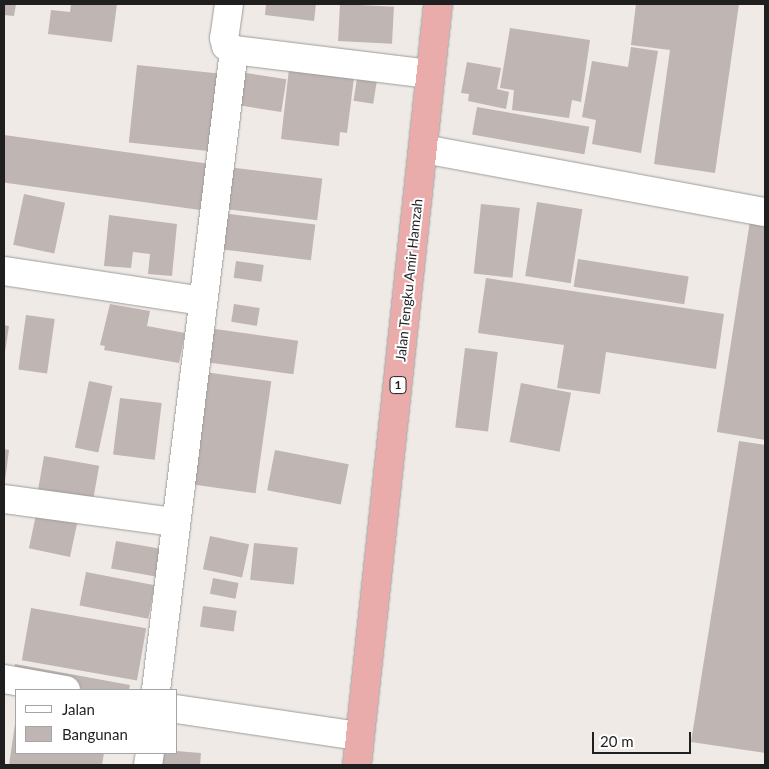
<!DOCTYPE html>
<html>
<head>
<meta charset="utf-8">
<style>
  body { margin:0 }
  #map { position:relative; width:769px; height:769px; overflow:hidden; background:#efeae6; font-family:Lato,sans-serif }
  div>[style] { position:absolute }
  .building>* { inset:0; background:#bfb5b2; transform-origin:0 0 }
  .roads { filter:drop-shadow(0 0 1px #9c9c9c) drop-shadow(0 0 1px #9c9c9c) }
  .minor>* { height:28px; margin:-14px; padding:0 14px; transform-origin:14px; border-radius:14px; background:#fff }
  .trunk>* { height:28px; margin:-14px; padding:0 14px; transform-origin:14px; border-radius:14px; background:#eaacaa }
  span { translate:-50% -50%; white-space:nowrap; text-align:center; line-height:1.15; -webkit-text-stroke:4px #fff; paint-order:stroke }
  .shield-label span { padding:1px 4px; background:#fff; border:1px solid; border-radius:4px; -webkit-text-stroke-width:0 }
  .shield-label { font-size:12px; color:#1f1f1f; font-weight:700 }
  .street-label { font-size:14px; color:#1f1f1f }
  .frame { position:absolute; inset:0; border:5px solid #1f1f1f; pointer-events:none }
  .legend { position:absolute; left:15px; top:689px; width:162px; height:65px; box-sizing:border-box; background:#fff; border:1px solid #a5a5a5; margin:0; padding:6px 9px; list-style:none; font-size:15px; color:#1f1f1f }
  .legend li { display:flex; align-items:center; gap:10px; height:25px }
  .legend b { width:25px; border:1px solid #a5a5a5 }
  .scale { position:absolute; left:592px; top:732px; width:99px; height:22px; box-sizing:border-box; border:2px solid #1f1f1f; border-top:0; padding-left:6px; font-size:15px; line-height:18px; white-space:nowrap; color:#1f1f1f; -webkit-text-stroke:4px #fff; paint-order:stroke }
</style>
</head>
<body>
<div id="map">
  <div class="building">
    <i style="clip-path:polygon(4px 4px,16px 4px,14px 16px,4px 15px)"></i>
    <i style="clip-path:polygon(71px 4px,117px 4px,112px 42px,48px 34px,51px 10px,70px 12px)"></i>
    <i style="clip-path:polygon(266px 4px,316px 4px,314px 21px,265px 15px)"></i>
    <i style="left:340px;top:4px;width:54px;height:37px;rotate:3deg"></i>
    <i style="clip-path:polygon(636px 4px,739px 4px,715px 173px,654px 164px,670px 50px,631px 45px)"></i>
    <i style="clip-path:polygon(510px 28px,590px 40px,581px 102px,572px 100px,569px 118px,512px 110px,514px 90px,500px 88px)"></i>
    <i style="clip-path:polygon(631px 47px,658px 51px,641px 153px,592px 144px,596px 120px,582px 117px,592px 61px,628px 67px)"></i>
    <i style="clip-path:polygon(467px 62px,501px 68px,497px 89px,509px 92px,506px 109px,468px 101px,469px 94px,461px 93px)"></i>
    <i style="left:137px;top:65px;width:82px;height:78px;rotate:6deg"></i>
    <i style="clip-path:polygon(289px 69px,354px 78px,347px 133px,340px 132px,339px 146px,281px 139px)"></i>
    <i style="left:240px;top:72px;width:47px;height:33px;rotate:9deg"></i>
    <i style="left:358px;top:72px;width:20px;height:29px;rotate:9deg"></i>
    <i style="left:477px;top:107px;width:114px;height:28px;rotate:10deg"></i>
    <i style="left:4px;top:135px;width:212px;height:47px;rotate:8deg"></i>
    <i style="left:228px;top:167px;width:95px;height:42px;rotate:7deg"></i>
    <i style="left:24px;top:194px;width:42px;height:52px;rotate:12deg"></i>
    <i style="left:537px;top:202px;width:46px;height:75px;rotate:9deg"></i>
    <i style="left:481px;top:204px;width:39px;height:70px;rotate:6deg"></i>
    <i style="left:221px;top:213px;width:95px;height:36px;rotate:7deg"></i>
    <i style="clip-path:polygon(109px 215px,177px 224px,172px 276px,148px 274px,150px 254px,133px 252px,131px 268px,104px 266px)"></i>
    <i style="clip-path:polygon(750px 221px,765px 223px,765px 440px,717px 432px)"></i>
    <i style="left:578px;top:259px;width:112px;height:28px;rotate:9deg"></i>
    <i style="left:236px;top:261px;width:28px;height:17px;rotate:8deg"></i>
    <i style="clip-path:polygon(486px 278px,724px 314px,716px 369px,606px 352px,600px 394px,557px 388px,564px 345px,478px 333px)"></i>
    <i style="clip-path:polygon(110px 304px,150px 311px,147px 326px,185px 333px,179px 363px,104px 350px,105px 346px,100px 345px)"></i>
    <i style="left:234px;top:304px;width:26px;height:18px;rotate:9deg"></i>
    <i style="left:26px;top:315px;width:29px;height:55px;rotate:8deg"></i>
    <i style="clip-path:polygon(4px 325px,9px 326px,5px 352px,4px 352px)"></i>
    <i style="left:208px;top:328px;width:91px;height:34px;rotate:8deg"></i>
    <i style="left:465px;top:348px;width:33px;height:80px;rotate:7deg"></i>
    <i style="left:198px;top:371px;width:74px;height:113px;rotate:8deg"></i>
    <i style="left:89px;top:381px;width:24px;height:68px;rotate:12deg"></i>
    <i style="left:521px;top:383px;width:51px;height:60px;rotate:11deg"></i>
    <i style="left:120px;top:398px;width:42px;height:57px;rotate:7deg"></i>
    <i style="clip-path:polygon(739px 441px,765px 445px,765px 753px,691px 742px)"></i>
    <i style="clip-path:polygon(4px 449px,9px 450px,5px 481px,4px 481px)"></i>
    <i style="left:275px;top:450px;width:75px;height:41px;rotate:11deg"></i>
    <i style="left:44px;top:456px;width:56px;height:35px;rotate:10deg"></i>
    <i style="left:37px;top:510px;width:42px;height:39px;rotate:12deg"></i>
    <i style="left:210px;top:536px;width:40px;height:34px;rotate:12deg"></i>
    <i style="left:116px;top:541px;width:48px;height:28px;rotate:10deg"></i>
    <i style="left:254px;top:543px;width:44px;height:37px;rotate:6deg"></i>
    <i style="left:86px;top:572px;width:70px;height:34px;rotate:11deg"></i>
    <i style="left:213px;top:578px;width:26px;height:16px;rotate:11deg"></i>
    <i style="left:203px;top:606px;width:34px;height:21px;rotate:8deg"></i>
    <i style="left:31px;top:608px;width:117px;height:53px;rotate:10deg"></i>
    <i style="clip-path:polygon(15px 664px,130px 685px,129px 690px,82px 690px,13px 678px)"></i>
    <i style="clip-path:polygon(15px 724px,16px 753px,104px 753px,102px 765px,9px 765px)"></i>
    <i style="clip-path:polygon(176px 751px,201px 753px,200px 765px,160px 765px,161px 753px)"></i>
  </div>
  <div class="roads">
    <div class="minor">
      <i style="left:229px;top:4px;width:34px;rotate:98deg"></i>
      <i style="left:224px;top:38px;width:8px;rotate:76deg"></i>
      <i style="left:226px;top:46px;width:9px;rotate:27deg"></i>
      <i style="left:234px;top:50px;width:197px;rotate:7deg"></i>
      <i style="left:424px;top:149px;width:347px;rotate:10.5deg"></i>
      <i style="left:4px;top:271px;width:201px;rotate:8.6deg"></i>
      <i style="left:4px;top:499px;width:173px;rotate:7.7deg"></i>
      <i style="left:4px;top:679px;width:63px;rotate:10.1deg"></i>
      <i style="left:156px;top:690px;width:645px;rotate:-83.05deg"></i>
      <i style="left:176px;top:709px;width:185px;rotate:8.4deg"></i>
      <i style="left:148px;top:765px;width:12px;rotate:-81deg"></i>
    </div>
    <div class="trunk">
      <i style="left:357px;top:765px;width:765px;rotate:-83.92deg"></i>
    </div>
  </div>
  <div class="shield-label">
    <span style="left:398px;top:385px">1</span>
  </div>
  <div class="street-label">
    <span style="left:409px;top:280px;rotate:-84deg">Jalan Tengku Amir Hamzah</span>
  </div>
  <div class="frame"></div>
  <ul class="legend">
  <li><b style="height:6px;background:#fff"></b>Jalan</li>
  <li><b style="height:14px;background:#bfb5b2"></b>Bangunan</li>
  </ul>
  <div class="scale">20 m</div>
</div>
</body>
</html>
